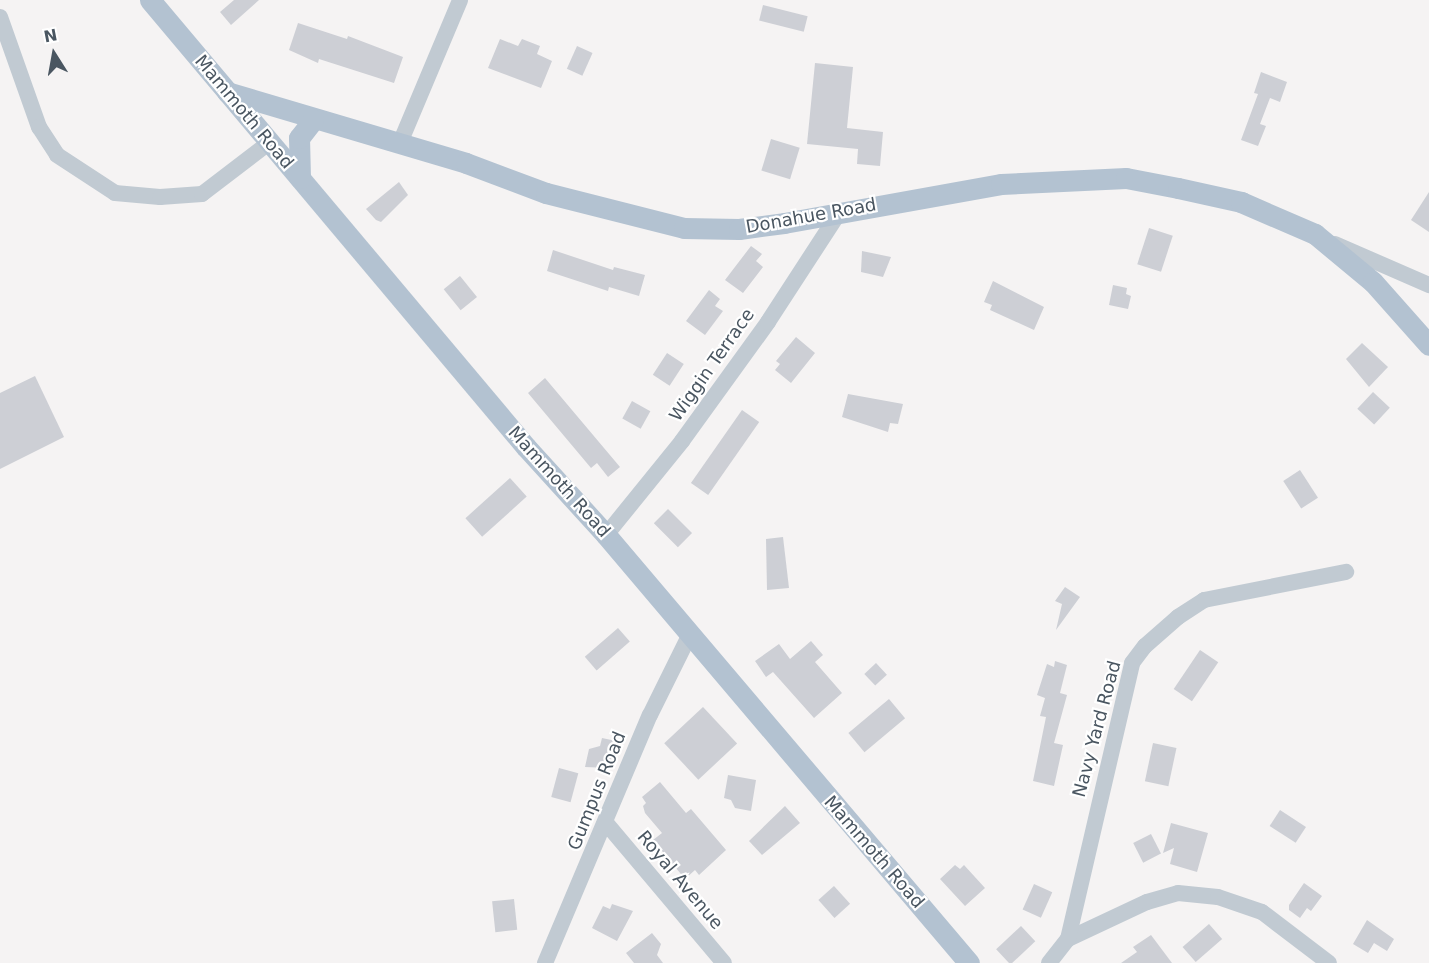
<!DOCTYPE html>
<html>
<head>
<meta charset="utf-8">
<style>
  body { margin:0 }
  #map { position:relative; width:1429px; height:963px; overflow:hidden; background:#f5f3f3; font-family:"DejaVu Sans",sans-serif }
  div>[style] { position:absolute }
  .building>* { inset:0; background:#cdcfd5; transform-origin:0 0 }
  .minor>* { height:16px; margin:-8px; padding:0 8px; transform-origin:8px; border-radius:8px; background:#c1cad2 }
  .major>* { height:21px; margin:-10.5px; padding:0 10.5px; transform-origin:10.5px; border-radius:10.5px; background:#b3c2d1 }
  span { translate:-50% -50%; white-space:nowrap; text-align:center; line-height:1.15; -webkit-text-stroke:4.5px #fff; paint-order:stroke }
  .street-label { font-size:18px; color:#4a5661 }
  .north { position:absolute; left:24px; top:24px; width:60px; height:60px; -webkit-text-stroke:4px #fff; paint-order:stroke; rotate:349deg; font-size:16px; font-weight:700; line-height:24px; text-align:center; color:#4a5661 }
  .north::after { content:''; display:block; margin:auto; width:21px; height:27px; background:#4a5661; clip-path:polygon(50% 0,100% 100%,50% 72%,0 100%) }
</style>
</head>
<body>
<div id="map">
  <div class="building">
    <i style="clip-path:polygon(234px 0,259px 0,231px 25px,220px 12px)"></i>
    <i style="left:763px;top:5px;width:46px;height:16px;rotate:14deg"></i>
    <i style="clip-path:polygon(298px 23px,347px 39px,348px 36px,403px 57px,394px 83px,319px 59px,318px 63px,289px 50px)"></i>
    <i style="clip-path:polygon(500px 39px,518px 46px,522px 39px,540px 46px,537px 54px,552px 61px,541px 88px,488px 68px)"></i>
    <i style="left:577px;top:46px;width:17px;height:25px;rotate:24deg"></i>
    <i style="clip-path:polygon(815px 63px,853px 67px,847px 128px,883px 132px,880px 166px,857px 164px,858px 149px,807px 144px)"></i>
    <i style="clip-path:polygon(1261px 72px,1287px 82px,1280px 102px,1270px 98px,1260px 124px,1266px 126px,1258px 146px,1241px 140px,1258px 94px,1254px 93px)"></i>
    <i style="left:771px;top:139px;width:30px;height:33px;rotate:17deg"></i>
    <i style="clip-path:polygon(399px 182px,408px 195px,381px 222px,376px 220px,366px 209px)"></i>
    <i style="clip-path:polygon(1429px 192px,1429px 232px,1411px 220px)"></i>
    <i style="left:1149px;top:228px;width:25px;height:38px;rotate:18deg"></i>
    <i style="clip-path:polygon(751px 246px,762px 254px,756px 261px,763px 267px,743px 293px,725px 280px)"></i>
    <i style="clip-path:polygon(553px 250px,613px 270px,614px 267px,645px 275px,639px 296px,609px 287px,608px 291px,547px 271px)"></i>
    <i style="clip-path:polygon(862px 251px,891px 257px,883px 277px,861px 272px)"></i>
    <i style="left:460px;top:276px;width:27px;height:21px;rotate:51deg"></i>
    <i style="clip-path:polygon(993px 281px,1044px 307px,1034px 330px,990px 310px,992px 305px,984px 302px)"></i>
    <i style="clip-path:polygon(1113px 285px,1127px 288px,1126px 294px,1131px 296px,1128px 309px,1109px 305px)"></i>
    <i style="clip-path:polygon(709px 290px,720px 299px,715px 306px,723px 311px,705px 335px,686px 321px)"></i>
    <i style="clip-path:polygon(796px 337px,815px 353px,791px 383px,775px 370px,780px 364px,776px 361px)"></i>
    <i style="clip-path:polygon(1362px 343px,1388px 367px,1369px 387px,1346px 359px)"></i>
    <i style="left:667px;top:353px;width:20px;height:26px;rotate:33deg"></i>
    <i style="clip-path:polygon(35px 376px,64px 437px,0 469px,0 393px)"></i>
    <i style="clip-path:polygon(545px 378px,620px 467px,608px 477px,597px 463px,591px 468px,528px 393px)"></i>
    <i style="left:1373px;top:392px;width:23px;height:23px;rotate:43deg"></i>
    <i style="clip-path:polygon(848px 394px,903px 404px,898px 424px,890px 423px,888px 432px,842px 417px)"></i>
    <i style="left:632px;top:401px;width:21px;height:20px;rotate:29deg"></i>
    <i style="left:742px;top:410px;width:21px;height:89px;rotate:35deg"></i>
    <i style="left:1300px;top:470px;width:33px;height:20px;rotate:57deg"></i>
    <i style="left:510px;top:478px;width:25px;height:60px;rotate:48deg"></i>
    <i style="left:668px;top:509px;width:34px;height:20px;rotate:45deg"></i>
    <i style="clip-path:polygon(783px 537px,789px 588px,767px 590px,766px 539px)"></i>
    <i style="clip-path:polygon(1065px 587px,1080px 597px,1056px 630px,1062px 604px,1055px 601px)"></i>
    <i style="left:618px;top:628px;width:18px;height:44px;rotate:49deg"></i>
    <i style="clip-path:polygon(811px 641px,823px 655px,815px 662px,842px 693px,814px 718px,773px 672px,766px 677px,755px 661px,779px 644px,790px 659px)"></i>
    <i style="left:1200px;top:650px;width:22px;height:47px;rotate:34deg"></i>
    <i style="clip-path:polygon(1055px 661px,1067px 665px,1060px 693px,1067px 695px,1054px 743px,1063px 745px,1054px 786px,1033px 781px,1046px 717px,1040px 716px,1045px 698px,1037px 695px,1047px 664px,1054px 667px)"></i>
    <i style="left:876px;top:663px;width:16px;height:16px;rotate:47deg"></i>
    <i style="left:889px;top:699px;width:25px;height:53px;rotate:50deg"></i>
    <i style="left:703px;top:707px;width:50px;height:53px;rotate:47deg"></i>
    <i style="clip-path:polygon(602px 738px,616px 741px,609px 768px,585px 767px,589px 749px,600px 746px)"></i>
    <i style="left:1153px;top:743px;width:24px;height:39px;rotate:12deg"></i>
    <i style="left:559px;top:768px;width:20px;height:30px;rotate:15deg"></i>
    <i style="clip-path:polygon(728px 775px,756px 780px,751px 811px,735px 808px,731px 800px,724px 798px)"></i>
    <i style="clip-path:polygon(660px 782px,686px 813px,691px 809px,726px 850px,699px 875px,695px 870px,685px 879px,653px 840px,662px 833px,645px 813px,643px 806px,646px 803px,642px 797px)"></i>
    <i style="clip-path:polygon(785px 806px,800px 823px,762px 855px,749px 841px)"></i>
    <i style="left:1280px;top:810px;width:31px;height:19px;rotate:33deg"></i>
    <i style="clip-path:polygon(1171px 823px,1208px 833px,1197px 872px,1170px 864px,1174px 848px,1163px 853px)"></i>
    <i style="left:1151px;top:834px;width:22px;height:20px;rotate:63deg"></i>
    <i style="clip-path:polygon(955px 865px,960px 869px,964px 865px,985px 888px,965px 906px,940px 879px)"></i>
    <i style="clip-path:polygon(1304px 883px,1322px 896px,1311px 911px,1307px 908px,1300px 918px,1289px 910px,1289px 905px)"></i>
    <i style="left:1034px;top:884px;width:20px;height:28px;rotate:24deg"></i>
    <i style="left:834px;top:886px;width:24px;height:21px;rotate:48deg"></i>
    <i style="left:514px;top:899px;width:31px;height:22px;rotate:84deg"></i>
    <i style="clip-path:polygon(612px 904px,633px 911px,617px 941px,592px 928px,603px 906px,610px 909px)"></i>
    <i style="clip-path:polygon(1367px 920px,1394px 939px,1387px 951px,1374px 943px,1368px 953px,1353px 944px)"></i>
    <i style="left:1209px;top:924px;width:20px;height:35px;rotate:49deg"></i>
    <i style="left:1021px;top:926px;width:21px;height:34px;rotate:47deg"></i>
    <i style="clip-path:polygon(652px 933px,661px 944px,657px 955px,663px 963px,634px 963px,626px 953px)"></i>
    <i style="clip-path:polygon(1151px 935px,1172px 963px,1121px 963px,1137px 952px,1133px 947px)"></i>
  </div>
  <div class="minor">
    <i style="left:0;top:17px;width:117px;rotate:70.5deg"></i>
    <i style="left:39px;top:127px;width:33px;rotate:57deg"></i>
    <i style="left:57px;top:155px;width:69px;rotate:33.2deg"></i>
    <i style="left:115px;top:193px;width:45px;rotate:5.1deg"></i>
    <i style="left:160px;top:197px;width:42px;rotate:-4.1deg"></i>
    <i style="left:202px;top:194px;width:86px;rotate:-37.4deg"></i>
    <i style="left:400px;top:143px;width:155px;rotate:-67.2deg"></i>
    <i style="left:1335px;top:244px;width:103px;rotate:23.6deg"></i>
    <i style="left:606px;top:535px;width:121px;rotate:-51deg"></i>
    <i style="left:682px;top:441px;width:147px;rotate:-54.1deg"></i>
    <i style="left:768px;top:322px;width:132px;rotate:-57deg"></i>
    <i style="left:606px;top:823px;width:183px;rotate:49.9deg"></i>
    <i style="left:1068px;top:939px;width:87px;rotate:-25.1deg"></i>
    <i style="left:1147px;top:902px;width:32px;rotate:-16deg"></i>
    <i style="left:1178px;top:893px;width:40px;rotate:5.7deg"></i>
    <i style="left:1218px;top:897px;width:46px;rotate:18.8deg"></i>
    <i style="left:1262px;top:912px;width:84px;rotate:37.3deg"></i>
    <i style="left:545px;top:963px;width:269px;rotate:-67.1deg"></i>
    <i style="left:650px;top:715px;width:88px;rotate:-63.7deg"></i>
    <i style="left:1049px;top:963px;width:31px;rotate:-52deg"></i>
    <i style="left:1068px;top:939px;width:283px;rotate:-76.9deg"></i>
    <i style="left:1132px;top:663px;width:21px;rotate:-53deg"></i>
    <i style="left:1145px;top:646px;width:44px;rotate:-41.3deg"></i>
    <i style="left:1178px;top:617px;width:31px;rotate:-33deg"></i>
    <i style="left:1204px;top:600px;width:145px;rotate:-11.2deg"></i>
  </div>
  <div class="major">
    <i style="left:150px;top:0;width:584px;rotate:49.93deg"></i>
    <i style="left:526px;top:447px;width:119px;rotate:47.7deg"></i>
    <i style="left:606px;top:535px;width:561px;rotate:49.7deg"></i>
    <i style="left:227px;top:92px;width:249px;rotate:16.5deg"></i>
    <i style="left:466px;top:163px;width:85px;rotate:20.6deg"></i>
    <i style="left:546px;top:193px;width:142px;rotate:14.2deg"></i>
    <i style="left:684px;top:228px;width:55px;rotate:1deg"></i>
    <i style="left:739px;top:229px;width:45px;rotate:-7.6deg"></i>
    <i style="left:784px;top:223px;width:220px;rotate:-10.2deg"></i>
    <i style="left:1001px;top:184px;width:125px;rotate:-2.7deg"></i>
    <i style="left:1126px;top:178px;width:53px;rotate:10.9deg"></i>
    <i style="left:1178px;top:188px;width:65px;rotate:12.5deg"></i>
    <i style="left:1241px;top:202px;width:81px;rotate:23.4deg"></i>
    <i style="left:1315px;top:234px;width:75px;rotate:39.6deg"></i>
    <i style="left:1373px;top:282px;width:84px;rotate:48.4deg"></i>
    <i style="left:300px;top:178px;width:40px;rotate:-91.4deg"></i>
    <i style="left:299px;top:138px;width:23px;rotate:-52deg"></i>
  </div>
  <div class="street-label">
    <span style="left:244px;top:112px;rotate:50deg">Mammoth Road</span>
    <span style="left:811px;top:216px;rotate:-10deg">Donahue Road</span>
    <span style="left:712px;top:365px;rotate:-55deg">Wiggin Terrace</span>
    <span style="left:559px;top:482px;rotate:48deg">Mammoth Road</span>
    <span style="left:1097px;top:729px;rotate:-75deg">Navy Yard Road</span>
    <span style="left:597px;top:791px;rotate:-68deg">Gumpus Road</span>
    <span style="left:874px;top:852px;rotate:49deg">Mammoth Road</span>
    <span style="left:680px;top:880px;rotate:50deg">Royal Avenue</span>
  </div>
  <div class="north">N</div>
</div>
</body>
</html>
